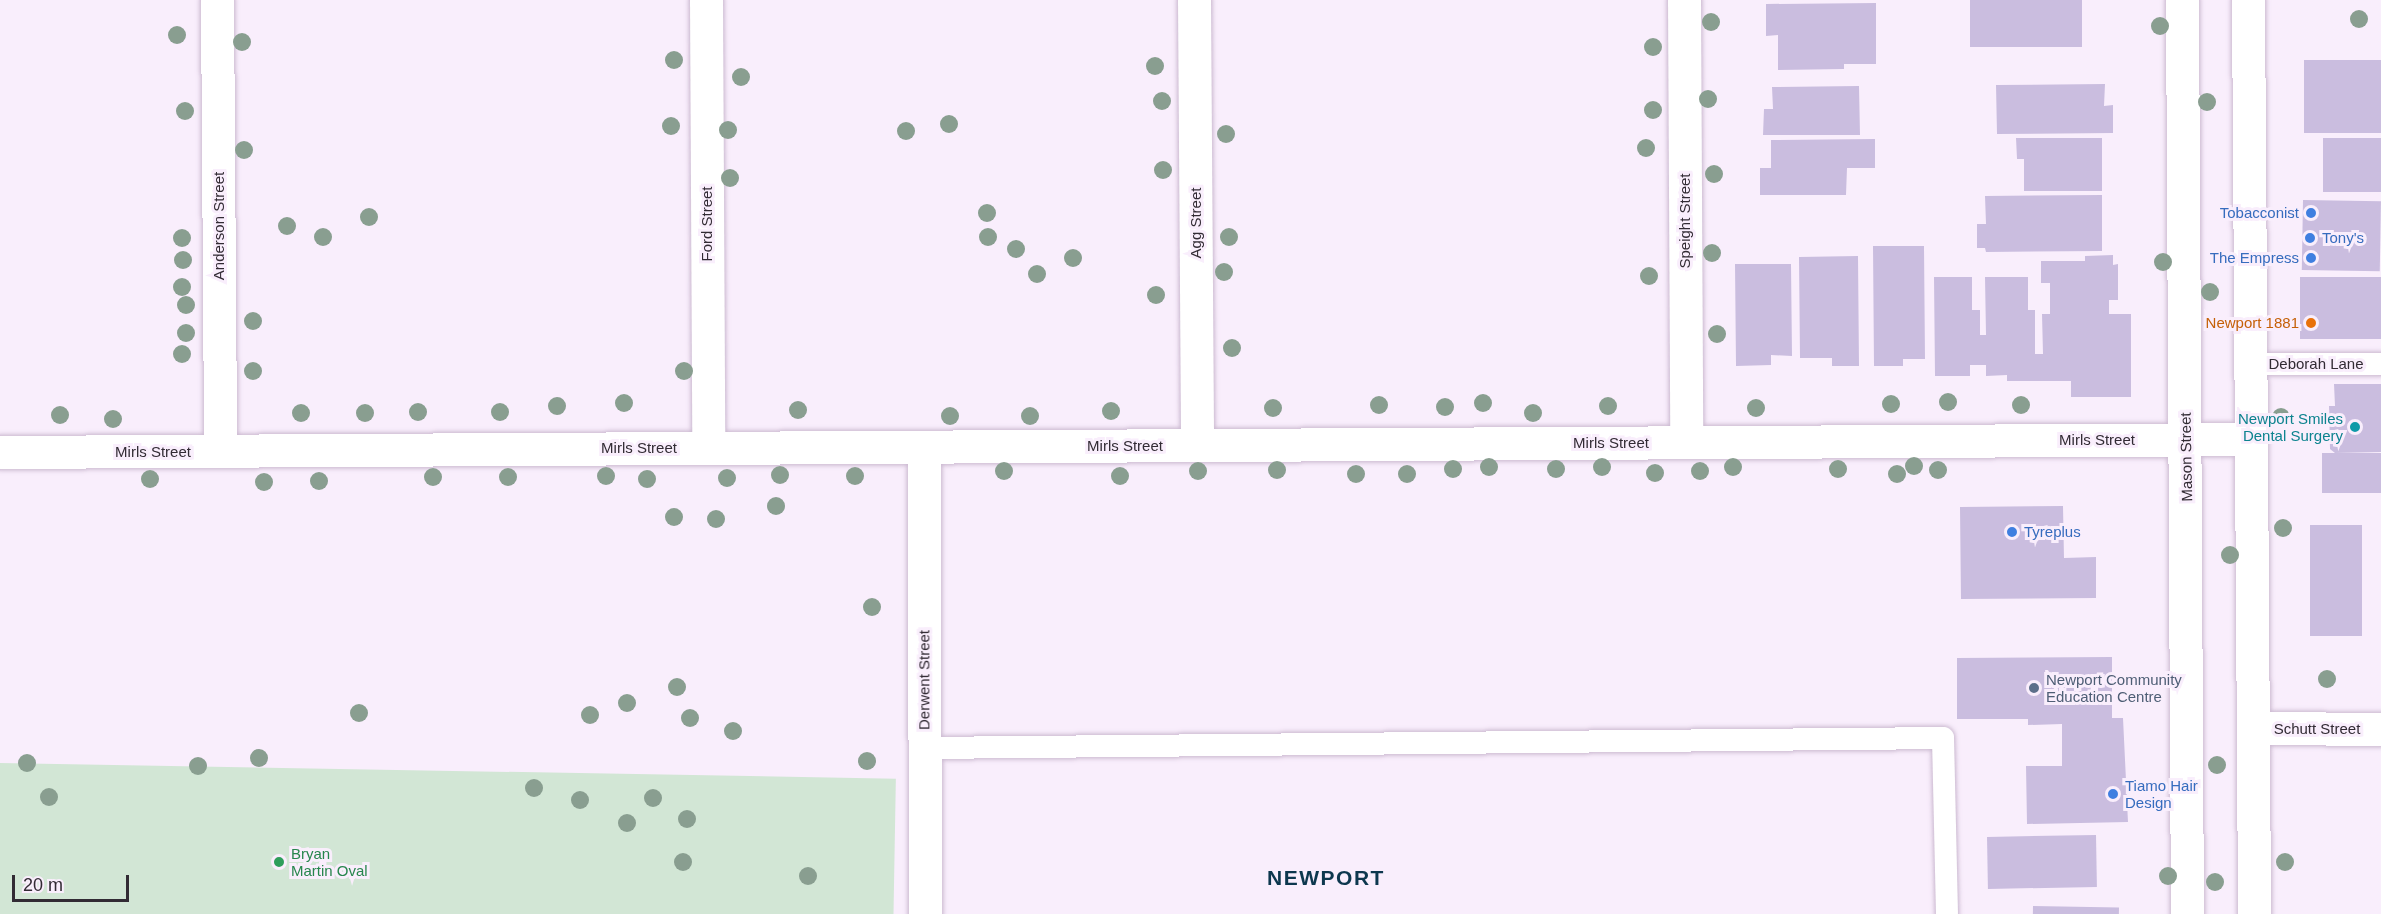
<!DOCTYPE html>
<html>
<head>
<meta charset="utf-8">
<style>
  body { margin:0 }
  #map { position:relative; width:2381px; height:914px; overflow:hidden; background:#f9eefc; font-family:Helvetica,sans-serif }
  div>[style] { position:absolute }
  .green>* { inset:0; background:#d2e6d5; transform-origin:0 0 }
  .building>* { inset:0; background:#cabddf; transform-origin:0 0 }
  .roads { filter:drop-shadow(0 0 2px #ccbad1) drop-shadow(0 0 2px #ccbad1) }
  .service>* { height:22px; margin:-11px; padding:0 11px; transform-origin:11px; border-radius:11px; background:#fff }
  .minor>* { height:33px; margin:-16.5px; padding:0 16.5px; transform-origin:16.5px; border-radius:16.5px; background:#fff }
  .tertiary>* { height:33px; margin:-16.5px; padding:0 16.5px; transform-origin:16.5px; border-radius:16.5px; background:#fff }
  .trees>* { width:18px; height:18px; margin:-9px; border-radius:50%; background:#899e90 }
  .dots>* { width:16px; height:16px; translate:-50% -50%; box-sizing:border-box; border:3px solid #f9eefc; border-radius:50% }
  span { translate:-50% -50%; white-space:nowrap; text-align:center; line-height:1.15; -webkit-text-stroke:6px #f9eefc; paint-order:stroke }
  .shop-label { font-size:15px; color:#366cbe }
  .right { translate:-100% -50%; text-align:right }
  .left { translate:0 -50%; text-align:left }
  .street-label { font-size:15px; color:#322b34 }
  .food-label { font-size:15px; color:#c56008 }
  .culture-label { font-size:15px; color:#0d838f }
  .service-label { font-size:15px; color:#4e5e75 }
  .leisure-label { font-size:15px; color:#27864d }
  .district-label { font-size:21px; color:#0d374e; font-weight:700; letter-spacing:1.5px }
  .scale { position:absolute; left:12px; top:875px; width:117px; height:27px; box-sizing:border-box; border:3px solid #322b34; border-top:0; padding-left:8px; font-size:18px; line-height:21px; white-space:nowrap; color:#322b34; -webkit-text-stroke:4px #f9eefc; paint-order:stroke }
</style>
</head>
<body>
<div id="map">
  <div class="green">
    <i style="left:0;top:763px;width:896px;height:151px;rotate:1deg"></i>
  </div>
  <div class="building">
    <i style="left:1970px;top:0;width:112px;height:47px"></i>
    <i style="clip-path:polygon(1876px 3px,1876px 64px,1844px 64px,1844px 69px,1778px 70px,1778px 35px,1766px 36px,1766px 4px)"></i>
    <i style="left:2304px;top:60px;width:77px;height:73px"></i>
    <i style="clip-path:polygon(2105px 84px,2104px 106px,2113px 105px,2113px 133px,1997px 134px,1996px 85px)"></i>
    <i style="clip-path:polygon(1859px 86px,1860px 135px,1763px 135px,1764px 109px,1773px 109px,1772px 87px)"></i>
    <i style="clip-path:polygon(2016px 138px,2102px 138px,2102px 191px,2024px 191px,2024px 159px,2017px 159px)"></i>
    <i style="left:2323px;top:138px;width:58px;height:54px"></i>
    <i style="clip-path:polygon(1875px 139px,1875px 168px,1847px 168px,1846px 195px,1760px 195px,1760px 168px,1771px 168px,1771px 140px)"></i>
    <i style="clip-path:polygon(2102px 195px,2102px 251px,1986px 252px,1985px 248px,1977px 248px,1977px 224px,1986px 224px,1985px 196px)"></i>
    <i style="left:2303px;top:200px;width:78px;height:70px;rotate:1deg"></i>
    <i style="clip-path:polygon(1873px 246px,1924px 246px,1925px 359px,1903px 359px,1903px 366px,1874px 366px)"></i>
    <i style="clip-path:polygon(2113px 255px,2113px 265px,2118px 264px,2118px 300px,2109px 300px,2109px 314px,2131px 314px,2131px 397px,2071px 397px,2071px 381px,2007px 381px,2007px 375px,1986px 376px,1986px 365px,1970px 365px,1970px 376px,1935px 376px,1934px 277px,1972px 277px,1972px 310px,1980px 310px,1980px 335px,1986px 335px,1985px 277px,2028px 277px,2028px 310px,2035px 310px,2035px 354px,2043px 354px,2042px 314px,2050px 314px,2050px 283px,2041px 283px,2041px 261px,2085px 261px,2085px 256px)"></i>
    <i style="clip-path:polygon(1858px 256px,1859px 366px,1832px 366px,1832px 358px,1800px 358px,1799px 257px)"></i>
    <i style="clip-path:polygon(1735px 264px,1791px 264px,1792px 356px,1771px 355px,1771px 365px,1736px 366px)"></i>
    <i style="left:2300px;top:277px;width:81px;height:62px"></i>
    <i style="clip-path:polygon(2334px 384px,2381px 384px,2381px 452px,2335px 453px,2330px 449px,2329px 406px,2335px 406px)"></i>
    <i style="left:2381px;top:453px;width:40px;height:59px;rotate:90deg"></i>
    <i style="clip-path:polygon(2063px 506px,2064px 558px,2096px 557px,2096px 598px,1961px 599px,1960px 507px)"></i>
    <i style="left:2310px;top:525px;width:52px;height:111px"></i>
    <i style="clip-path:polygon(2112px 657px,2112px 718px,2123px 718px,2128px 822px,2027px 824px,2026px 766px,2062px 766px,2062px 724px,2028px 725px,2028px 719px,1957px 719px,1957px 658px)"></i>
    <i style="left:2096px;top:835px;width:52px;height:109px;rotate:89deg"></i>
    <i style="left:2033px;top:906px;width:86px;height:8px;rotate:1deg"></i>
  </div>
  <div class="roads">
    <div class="service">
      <i style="left:2250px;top:364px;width:131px"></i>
      <i style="left:924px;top:748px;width:1019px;rotate:-0.56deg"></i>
      <i style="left:1943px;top:738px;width:176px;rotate:88.7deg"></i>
    </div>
    <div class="minor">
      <i style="left:217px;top:0;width:451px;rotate:89.6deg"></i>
      <i style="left:706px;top:0;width:448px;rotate:89.7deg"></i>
      <i style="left:1194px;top:0;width:445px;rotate:89.6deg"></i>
      <i style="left:1684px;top:0;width:442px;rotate:89.7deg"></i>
      <i style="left:924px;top:447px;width:467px;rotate:89.9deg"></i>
      <i style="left:0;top:452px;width:2251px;rotate:-0.33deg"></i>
      <i style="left:2253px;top:728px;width:128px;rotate:0.4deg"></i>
    </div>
    <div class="tertiary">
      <i style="left:2182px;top:0;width:914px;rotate:89.69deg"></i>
      <i style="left:2248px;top:0;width:914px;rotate:89.62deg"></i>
    </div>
  </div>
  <div class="trees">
    <i style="left:2359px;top:19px"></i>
    <i style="left:1711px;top:22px"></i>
    <i style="left:2160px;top:26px"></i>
    <i style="left:177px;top:35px"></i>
    <i style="left:242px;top:42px"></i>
    <i style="left:1653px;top:47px"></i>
    <i style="left:674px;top:60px"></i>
    <i style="left:1155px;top:66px"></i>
    <i style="left:741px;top:77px"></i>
    <i style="left:1708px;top:99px"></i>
    <i style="left:1162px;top:101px"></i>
    <i style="left:2207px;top:102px"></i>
    <i style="left:1653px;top:110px"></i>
    <i style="left:185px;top:111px"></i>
    <i style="left:949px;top:124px"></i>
    <i style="left:671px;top:126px"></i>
    <i style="left:728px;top:130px"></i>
    <i style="left:906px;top:131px"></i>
    <i style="left:1226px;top:134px"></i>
    <i style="left:1646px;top:148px"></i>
    <i style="left:244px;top:150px"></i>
    <i style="left:1163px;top:170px"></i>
    <i style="left:1714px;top:174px"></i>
    <i style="left:730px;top:178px"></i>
    <i style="left:987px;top:213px"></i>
    <i style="left:369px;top:217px"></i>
    <i style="left:287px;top:226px"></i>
    <i style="left:323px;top:237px"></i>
    <i style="left:988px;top:237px"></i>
    <i style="left:1229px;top:237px"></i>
    <i style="left:182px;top:238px"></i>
    <i style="left:1016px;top:249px"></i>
    <i style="left:1712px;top:253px"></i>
    <i style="left:1073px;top:258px"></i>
    <i style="left:183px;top:260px"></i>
    <i style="left:2163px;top:262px"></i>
    <i style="left:1224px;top:272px"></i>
    <i style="left:1037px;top:274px"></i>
    <i style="left:1649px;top:276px"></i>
    <i style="left:182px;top:287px"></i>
    <i style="left:2210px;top:292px"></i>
    <i style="left:1156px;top:295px"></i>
    <i style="left:186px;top:305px"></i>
    <i style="left:253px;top:321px"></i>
    <i style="left:186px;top:333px"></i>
    <i style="left:1717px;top:334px"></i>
    <i style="left:1232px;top:348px"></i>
    <i style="left:182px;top:354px"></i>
    <i style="left:253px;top:371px"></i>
    <i style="left:684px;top:371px"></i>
    <i style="left:1948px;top:402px"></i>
    <i style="left:624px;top:403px"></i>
    <i style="left:1483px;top:403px"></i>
    <i style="left:1891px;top:404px"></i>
    <i style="left:1379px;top:405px"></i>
    <i style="left:2021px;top:405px"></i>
    <i style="left:557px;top:406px"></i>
    <i style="left:1608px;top:406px"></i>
    <i style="left:1445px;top:407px"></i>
    <i style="left:1273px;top:408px"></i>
    <i style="left:1756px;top:408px"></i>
    <i style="left:798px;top:410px"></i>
    <i style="left:1111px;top:411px"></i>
    <i style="left:418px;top:412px"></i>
    <i style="left:500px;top:412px"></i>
    <i style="left:301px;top:413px"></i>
    <i style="left:365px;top:413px"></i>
    <i style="left:1533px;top:413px"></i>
    <i style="left:60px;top:415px"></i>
    <i style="left:950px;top:416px"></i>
    <i style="left:1030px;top:416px"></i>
    <i style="left:2281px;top:417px"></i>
    <i style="left:113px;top:419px"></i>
    <i style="left:1914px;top:466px"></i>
    <i style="left:1489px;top:467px"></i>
    <i style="left:1602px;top:467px"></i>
    <i style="left:1733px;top:467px"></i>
    <i style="left:1453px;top:469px"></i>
    <i style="left:1556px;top:469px"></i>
    <i style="left:1838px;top:469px"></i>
    <i style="left:1277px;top:470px"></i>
    <i style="left:1938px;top:470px"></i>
    <i style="left:1004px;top:471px"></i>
    <i style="left:1198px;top:471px"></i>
    <i style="left:1700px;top:471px"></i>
    <i style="left:1655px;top:473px"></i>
    <i style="left:1356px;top:474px"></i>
    <i style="left:1407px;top:474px"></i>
    <i style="left:1897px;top:474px"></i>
    <i style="left:780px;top:475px"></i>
    <i style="left:606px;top:476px"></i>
    <i style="left:855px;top:476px"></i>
    <i style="left:1120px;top:476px"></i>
    <i style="left:433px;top:477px"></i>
    <i style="left:508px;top:477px"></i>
    <i style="left:727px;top:478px"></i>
    <i style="left:150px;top:479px"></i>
    <i style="left:647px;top:479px"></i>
    <i style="left:319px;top:481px"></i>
    <i style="left:264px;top:482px"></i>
    <i style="left:776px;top:506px"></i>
    <i style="left:674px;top:517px"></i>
    <i style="left:716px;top:519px"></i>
    <i style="left:2283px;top:528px"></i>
    <i style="left:2230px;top:555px"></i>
    <i style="left:872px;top:607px"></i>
    <i style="left:2327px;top:679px"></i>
    <i style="left:677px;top:687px"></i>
    <i style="left:627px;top:703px"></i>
    <i style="left:359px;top:713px"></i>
    <i style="left:590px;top:715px"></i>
    <i style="left:690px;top:718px"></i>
    <i style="left:733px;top:731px"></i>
    <i style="left:259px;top:758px"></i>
    <i style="left:867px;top:761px"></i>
    <i style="left:27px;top:763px"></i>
    <i style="left:2217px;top:765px"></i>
    <i style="left:198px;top:766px"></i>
    <i style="left:534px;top:788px"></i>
    <i style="left:49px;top:797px"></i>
    <i style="left:653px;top:798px"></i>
    <i style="left:580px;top:800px"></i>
    <i style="left:687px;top:819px"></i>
    <i style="left:627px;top:823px"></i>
    <i style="left:683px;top:862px"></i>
    <i style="left:2285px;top:862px"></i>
    <i style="left:808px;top:876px"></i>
    <i style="left:2168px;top:876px"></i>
    <i style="left:2215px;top:882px"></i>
  </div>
  <div class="dots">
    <i style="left:2311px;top:213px;background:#3f7fe0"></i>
    <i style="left:2310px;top:238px;background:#3f7fe0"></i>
    <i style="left:2311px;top:258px;background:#3f7fe0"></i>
    <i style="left:2311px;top:323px;background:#e8710a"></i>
    <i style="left:2355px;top:427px;background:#0f9aa8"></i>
    <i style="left:2012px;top:532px;background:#3f7fe0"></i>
    <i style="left:2034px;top:688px;background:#5c6f8a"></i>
    <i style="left:2113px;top:794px;background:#3f7fe0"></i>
    <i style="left:279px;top:862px;background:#2e9e5b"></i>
  </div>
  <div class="shop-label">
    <span class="right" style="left:2299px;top:213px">Tobacconist</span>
    <span class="left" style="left:2322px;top:238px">Tony's</span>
    <span class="right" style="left:2299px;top:258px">The Empress</span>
    <span class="left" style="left:2024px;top:532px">Tyreplus</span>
    <span class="left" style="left:2125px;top:794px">Tiamo Hair<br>Design</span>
  </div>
  <div class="street-label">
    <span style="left:1685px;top:221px;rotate:-90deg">Speight Street</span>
    <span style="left:1196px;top:223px;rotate:-90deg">Agg Street</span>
    <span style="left:707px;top:224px;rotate:-90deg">Ford Street</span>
    <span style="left:219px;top:226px;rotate:-90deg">Anderson Street</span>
    <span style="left:2316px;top:364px">Deborah Lane</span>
    <span style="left:2097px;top:440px">Mirls Street</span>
    <span style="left:1611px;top:443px">Mirls Street</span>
    <span style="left:1125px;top:446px">Mirls Street</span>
    <span style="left:639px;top:448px">Mirls Street</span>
    <span style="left:153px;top:452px">Mirls Street</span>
    <span style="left:2186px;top:457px;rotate:-91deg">Mason Street</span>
    <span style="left:924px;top:680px;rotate:-90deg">Derwent Street</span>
    <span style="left:2317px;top:729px">Schutt Street</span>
  </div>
  <div class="food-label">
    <span class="right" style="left:2299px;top:323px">Newport 1881</span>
  </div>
  <div class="culture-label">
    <span class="right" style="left:2343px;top:427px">Newport Smiles<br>Dental Surgery</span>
  </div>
  <div class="service-label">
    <span class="left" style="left:2046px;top:688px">Newport Community<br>Education Centre</span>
  </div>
  <div class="leisure-label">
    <span class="left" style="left:291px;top:862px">Bryan<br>Martin Oval</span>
  </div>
  <div class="district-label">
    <span style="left:1326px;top:878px">NEWPORT</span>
  </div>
  <div class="scale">20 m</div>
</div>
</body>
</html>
